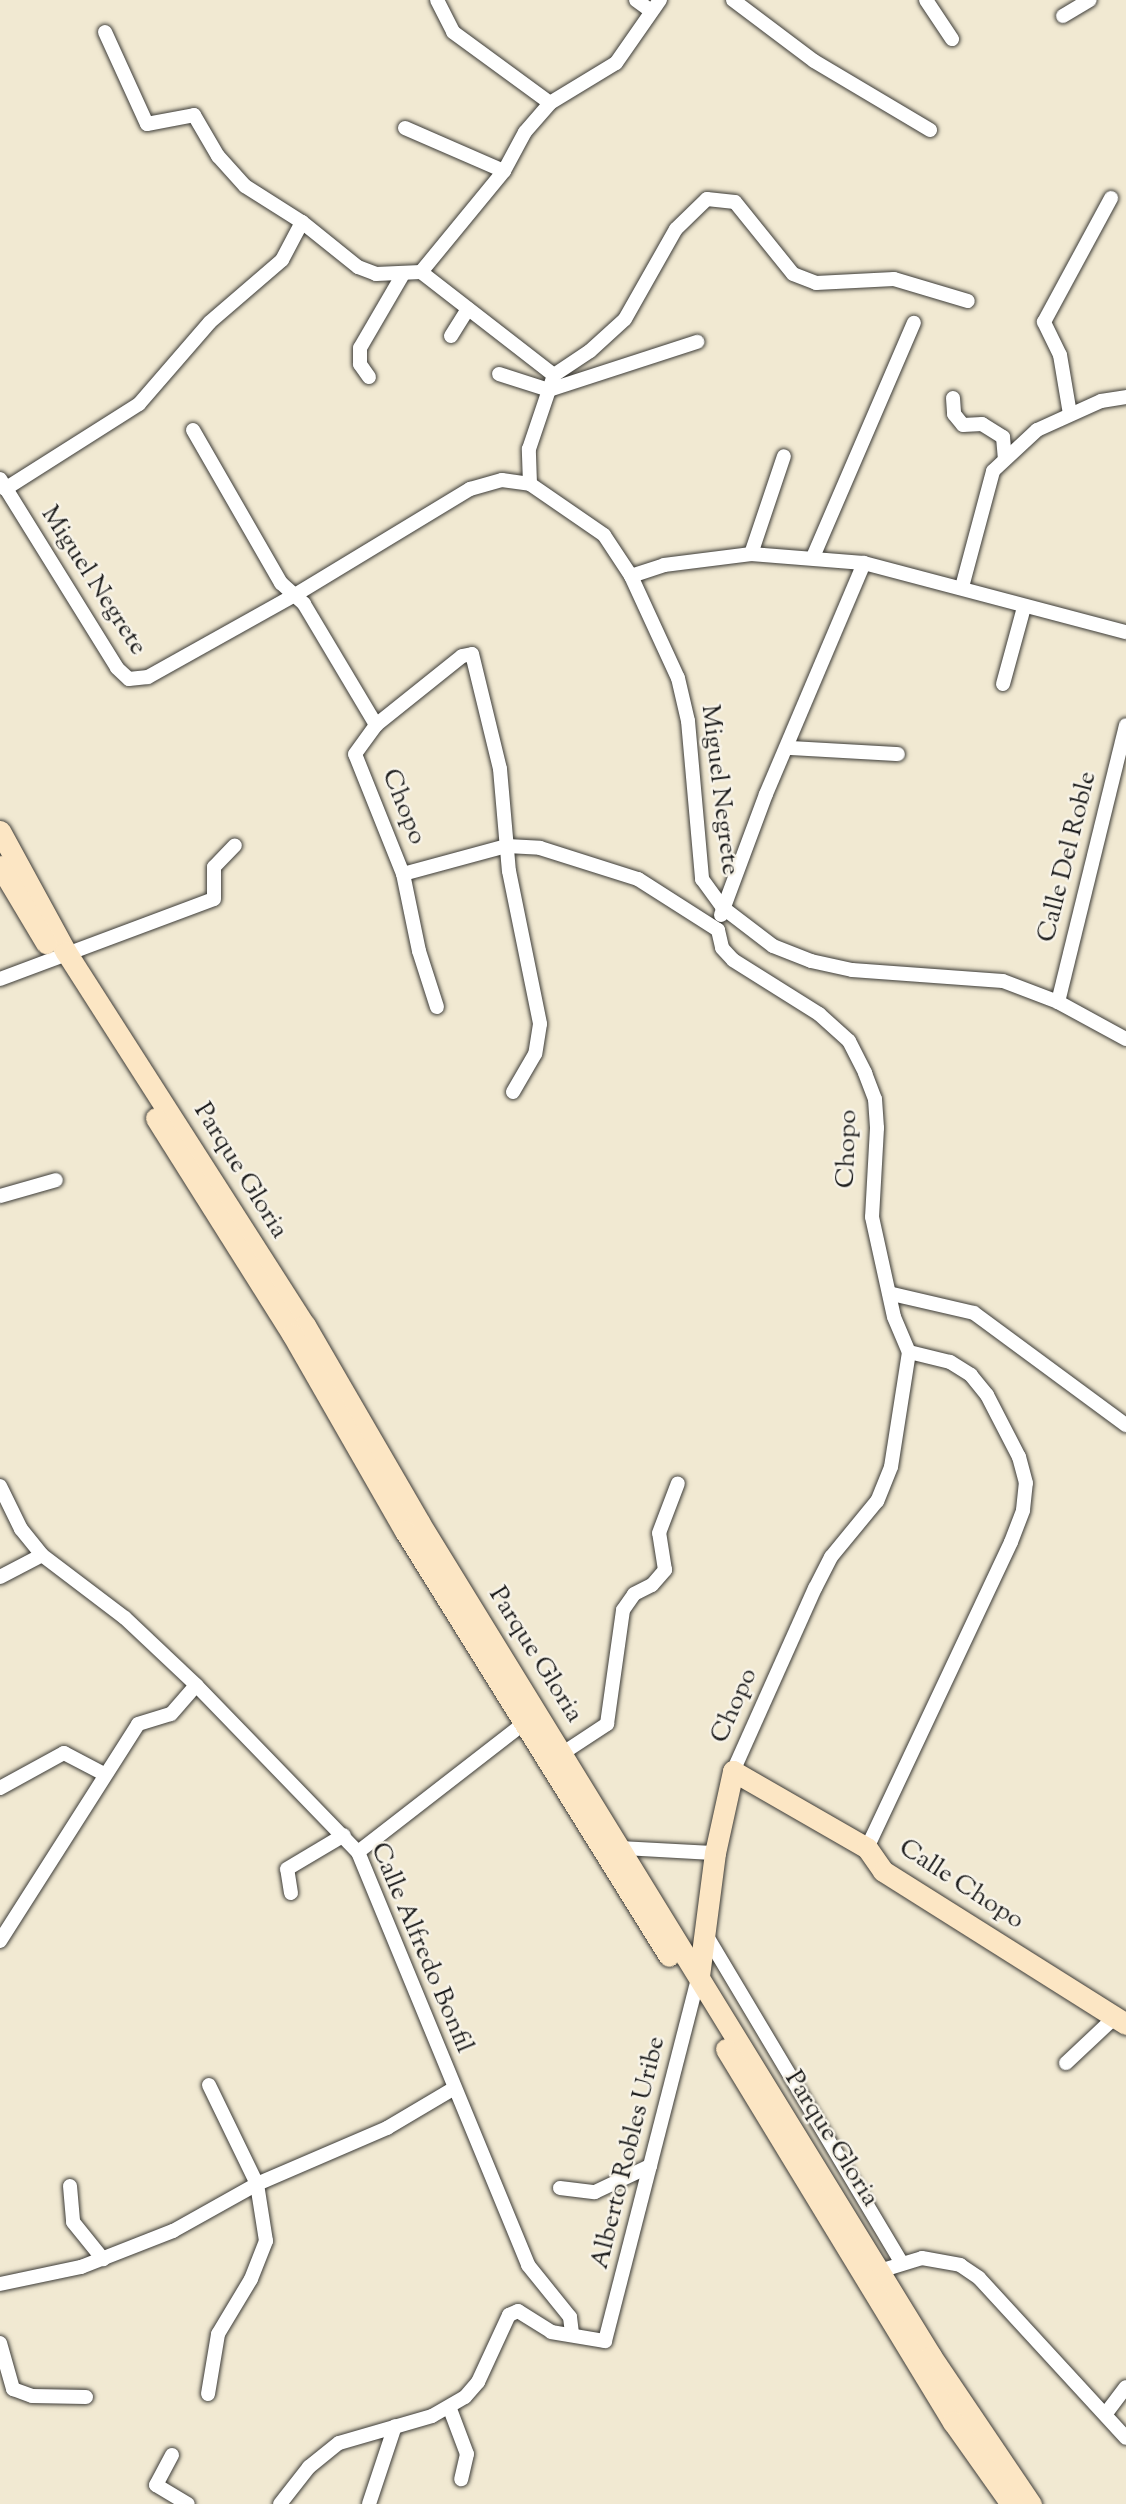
<!DOCTYPE html>
<html>
<head>
<meta charset="utf-8">
<style>
  body { margin:0 }
  #map { position:relative; width:1126px; height:2504px; overflow:hidden; background:#f1e9d2; font-family:"Sorts Mill Goudy",serif }
  div>[style] { position:absolute }
  .roads { filter:drop-shadow(0 0 2px #3c3b37) drop-shadow(0 0 2px #3c3b37) }
  .street>* { height:14px; margin:-7px; padding:0 7px; transform-origin:7px; border-radius:7px; background:#fff }
  .secondary>* { height:21px; margin:-10.5px; padding:0 10.5px; transform-origin:10.5px; border-radius:10.5px; background:#fce6c4 }
  span { translate:-50% -50%; white-space:nowrap; text-align:center; line-height:1.15; -webkit-text-stroke:5px #f7f3e8; paint-order:stroke }
  .street-label { font-size:26px; color:#1c1c1c }
</style>
</head>
<body>
<div id="map">
  <div class="roads">
    <div class="street">
      <i style="left:437px;top:0;width:36px;rotate:63deg"></i>
      <i style="left:453px;top:32px;width:120px;rotate:36.2deg"></i>
      <i style="left:636px;top:0;width:17px;rotate:36deg"></i>
      <i style="left:733px;top:0;width:101px;rotate:37deg"></i>
      <i style="left:814px;top:61px;width:135px;rotate:30.7deg"></i>
      <i style="left:926px;top:0;width:47px;rotate:56.3deg"></i>
      <i style="left:1063px;top:16px;width:31px;rotate:-31deg"></i>
      <i style="left:105px;top:32px;width:101px;rotate:65.5deg"></i>
      <i style="left:147px;top:124px;width:48px;rotate:-10.8deg"></i>
      <i style="left:194px;top:115px;width:48px;rotate:59.7deg"></i>
      <i style="left:218px;top:156px;width:40px;rotate:48deg"></i>
      <i style="left:245px;top:186px;width:67px;rotate:32.3deg"></i>
      <i style="left:302px;top:222px;width:72px;rotate:38.8deg"></i>
      <i style="left:358px;top:267px;width:19px;rotate:21deg"></i>
      <i style="left:376px;top:274px;width:45px;rotate:-2.5deg"></i>
      <i style="left:421px;top:272px;width:168px;rotate:37.8deg"></i>
      <i style="left:405px;top:128px;width:108px;rotate:23.5deg"></i>
      <i style="left:421px;top:272px;width:131px;rotate:-50.6deg"></i>
      <i style="left:504px;top:171px;width:44px;rotate:-61.7deg"></i>
      <i style="left:525px;top:132px;width:38px;rotate:-49deg"></i>
      <i style="left:550px;top:103px;width:77px;rotate:-31.2deg"></i>
      <i style="left:616px;top:63px;width:77px;rotate:-55.1deg"></i>
      <i style="left:451px;top:336px;width:32px;rotate:-58deg"></i>
      <i style="left:499px;top:374px;width:52px;rotate:17.7deg"></i>
      <i style="left:549px;top:390px;width:156px;rotate:-18deg"></i>
      <i style="left:369px;top:377px;width:16px;rotate:-125deg"></i>
      <i style="left:360px;top:364px;width:16px;rotate:-90deg"></i>
      <i style="left:360px;top:348px;width:86px;rotate:-59.8deg"></i>
      <i style="left:953px;top:398px;width:16px;rotate:86deg"></i>
      <i style="left:954px;top:414px;width:14px;rotate:51deg"></i>
      <i style="left:963px;top:425px;width:19px;rotate:-3deg"></i>
      <i style="left:982px;top:424px;width:25px;rotate:32deg"></i>
      <i style="left:1003px;top:437px;width:21px;rotate:85deg"></i>
      <i style="left:1070px;top:414px;width:60px;rotate:-99.6deg"></i>
      <i style="left:1060px;top:355px;width:37px;rotate:-116deg"></i>
      <i style="left:1044px;top:322px;width:141px;rotate:-61.6deg"></i>
      <i style="left:193px;top:430px;width:177px;rotate:60.1deg"></i>
      <i style="left:281px;top:583px;width:31px;rotate:42deg"></i>
      <i style="left:304px;top:604px;width:141px;rotate:59.2deg"></i>
      <i style="left:0;top:479px;width:222px;rotate:58.2deg"></i>
      <i style="left:117px;top:668px;width:16px;rotate:43deg"></i>
      <i style="left:129px;top:679px;width:19px;rotate:-6deg"></i>
      <i style="left:148px;top:677px;width:168px;rotate:-29.2deg"></i>
      <i style="left:295px;top:595px;width:205px;rotate:-31.2deg"></i>
      <i style="left:470px;top:489px;width:33px;rotate:-16deg"></i>
      <i style="left:502px;top:480px;width:28px;rotate:8deg"></i>
      <i style="left:530px;top:484px;width:90px;rotate:34.6deg"></i>
      <i style="left:604px;top:535px;width:49px;rotate:56.6deg"></i>
      <i style="left:631px;top:576px;width:112px;rotate:65.3deg"></i>
      <i style="left:678px;top:678px;width:44px;rotate:76.9deg"></i>
      <i style="left:688px;top:721px;width:159px;rotate:84.9deg"></i>
      <i style="left:702px;top:879px;width:34px;rotate:54deg"></i>
      <i style="left:722px;top:907px;width:64px;rotate:37.4deg"></i>
      <i style="left:773px;top:946px;width:41px;rotate:21.5deg"></i>
      <i style="left:811px;top:961px;width:42px;rotate:12.4deg"></i>
      <i style="left:852px;top:970px;width:151px;rotate:4.2deg"></i>
      <i style="left:1003px;top:981px;width:59px;rotate:20.9deg"></i>
      <i style="left:1058px;top:1002px;width:77px;rotate:28.6deg"></i>
      <i style="left:530px;top:484px;width:35px;rotate:-92deg"></i>
      <i style="left:529px;top:449px;width:78px;rotate:-71.3deg"></i>
      <i style="left:554px;top:375px;width:43px;rotate:-33.7deg"></i>
      <i style="left:590px;top:351px;width:47px;rotate:-42.4deg"></i>
      <i style="left:625px;top:319px;width:103px;rotate:-60.5deg"></i>
      <i style="left:676px;top:229px;width:43px;rotate:-44.1deg"></i>
      <i style="left:707px;top:199px;width:28px;rotate:6deg"></i>
      <i style="left:735px;top:202px;width:92px;rotate:51.1deg"></i>
      <i style="left:793px;top:274px;width:25px;rotate:21deg"></i>
      <i style="left:816px;top:283px;width:78px;rotate:-2.9deg"></i>
      <i style="left:894px;top:279px;width:77px;rotate:16.6deg"></i>
      <i style="left:5px;top:489px;width:159px;rotate:-32.4deg"></i>
      <i style="left:139px;top:404px;width:108px;rotate:-49.1deg"></i>
      <i style="left:210px;top:322px;width:95px;rotate:-40.7deg"></i>
      <i style="left:282px;top:260px;width:43px;rotate:-62.2deg"></i>
      <i style="left:751px;top:554px;width:103px;rotate:-71.4deg"></i>
      <i style="left:813px;top:557px;width:255px;rotate:-66.7deg"></i>
      <i style="left:631px;top:576px;width:35px;rotate:-18deg"></i>
      <i style="left:664px;top:565px;width:88px;rotate:-7.2deg"></i>
      <i style="left:751px;top:554px;width:113px;rotate:4.6deg"></i>
      <i style="left:864px;top:563px;width:271px;rotate:14.8deg"></i>
      <i style="left:962px;top:587px;width:120px;rotate:-75deg"></i>
      <i style="left:993px;top:471px;width:60px;rotate:-43deg"></i>
      <i style="left:1037px;top:430px;width:70px;rotate:-24.4deg"></i>
      <i style="left:1101px;top:401px;width:25px;rotate:-9deg"></i>
      <i style="left:1003px;top:684px;width:80px;rotate:-74.7deg"></i>
      <i style="left:789px;top:748px;width:109px;rotate:3.2deg"></i>
      <i style="left:403px;top:874px;width:108px;rotate:-15.1deg"></i>
      <i style="left:507px;top:846px;width:33px;rotate:3deg"></i>
      <i style="left:540px;top:848px;width:103px;rotate:17.6deg"></i>
      <i style="left:638px;top:879px;width:95px;rotate:32.5deg"></i>
      <i style="left:718px;top:930px;width:18px;rotate:77deg"></i>
      <i style="left:722px;top:948px;width:16px;rotate:47deg"></i>
      <i style="left:733px;top:960px;width:102px;rotate:32.1deg"></i>
      <i style="left:819px;top:1014px;width:40px;rotate:42deg"></i>
      <i style="left:849px;top:1041px;width:36px;rotate:63deg"></i>
      <i style="left:865px;top:1073px;width:28px;rotate:69deg"></i>
      <i style="left:875px;top:1099px;width:29px;rotate:86deg"></i>
      <i style="left:877px;top:1128px;width:89px;rotate:93.2deg"></i>
      <i style="left:872px;top:1217px;width:102px;rotate:77.6deg"></i>
      <i style="left:894px;top:1317px;width:38px;rotate:67deg"></i>
      <i style="left:909px;top:1352px;width:116px;rotate:98.9deg"></i>
      <i style="left:891px;top:1467px;width:37px;rotate:112deg"></i>
      <i style="left:877px;top:1501px;width:72px;rotate:129.4deg"></i>
      <i style="left:831px;top:1557px;width:35px;rotate:117deg"></i>
      <i style="left:815px;top:1588px;width:201px;rotate:114.1deg"></i>
      <i style="left:721px;top:915px;width:129px;rotate:-69.6deg"></i>
      <i style="left:766px;top:794px;width:251px;rotate:-67deg"></i>
      <i style="left:0;top:979px;width:228px;rotate:-20.5deg"></i>
      <i style="left:214px;top:899px;width:32px;rotate:-90deg"></i>
      <i style="left:214px;top:867px;width:30px;rotate:-46deg"></i>
      <i style="left:1058px;top:1002px;width:285px;rotate:-76.2deg"></i>
      <i style="left:437px;top:1007px;width:59px;rotate:-107.8deg"></i>
      <i style="left:419px;top:951px;width:79px;rotate:-101.7deg"></i>
      <i style="left:403px;top:874px;width:129px;rotate:-111.8deg"></i>
      <i style="left:355px;top:754px;width:36px;rotate:-54deg"></i>
      <i style="left:376px;top:725px;width:110px;rotate:-38.7deg"></i>
      <i style="left:462px;top:656px;width:10px;rotate:-11deg"></i>
      <i style="left:472px;top:654px;width:118px;rotate:76.3deg"></i>
      <i style="left:500px;top:769px;width:102px;rotate:85deg"></i>
      <i style="left:509px;top:871px;width:156px;rotate:78.5deg"></i>
      <i style="left:540px;top:1024px;width:30px;rotate:99deg"></i>
      <i style="left:535px;top:1054px;width:44px;rotate:120.1deg"></i>
      <i style="left:0;top:1196px;width:58px;rotate:-15.9deg"></i>
      <i style="left:892px;top:1294px;width:84px;rotate:13deg"></i>
      <i style="left:974px;top:1313px;width:189px;rotate:36.4deg"></i>
      <i style="left:0;top:1486px;width:48px;rotate:64deg"></i>
      <i style="left:21px;top:1529px;width:33px;rotate:51deg"></i>
      <i style="left:42px;top:1555px;width:104px;rotate:37.2deg"></i>
      <i style="left:125px;top:1618px;width:98px;rotate:43.3deg"></i>
      <i style="left:196px;top:1685px;width:233px;rotate:45.9deg"></i>
      <i style="left:358px;top:1852px;width:447px;rotate:67.6deg"></i>
      <i style="left:528px;top:2265px;width:67px;rotate:51.1deg"></i>
      <i style="left:570px;top:2317px;width:17px;rotate:83deg"></i>
      <i style="left:0;top:1577px;width:47px;rotate:-27.6deg"></i>
      <i style="left:563px;top:1753px;width:53px;rotate:-33.4deg"></i>
      <i style="left:607px;top:1724px;width:115px;rotate:-82deg"></i>
      <i style="left:623px;top:1610px;width:19px;rotate:-55deg"></i>
      <i style="left:634px;top:1594px;width:20px;rotate:-27deg"></i>
      <i style="left:652px;top:1585px;width:20px;rotate:-49deg"></i>
      <i style="left:665px;top:1570px;width:37px;rotate:-99deg"></i>
      <i style="left:659px;top:1533px;width:53px;rotate:-69.2deg"></i>
      <i style="left:0;top:1788px;width:73px;rotate:-28.7deg"></i>
      <i style="left:64px;top:1753px;width:45px;rotate:27.7deg"></i>
      <i style="left:622px;top:1848px;width:93px;rotate:3.1deg"></i>
      <i style="left:867px;top:1848px;width:338px;rotate:-64.8deg"></i>
      <i style="left:1011px;top:1542px;width:34px;rotate:-69deg"></i>
      <i style="left:1023px;top:1510px;width:27px;rotate:-84deg"></i>
      <i style="left:1026px;top:1483px;width:27px;rotate:-105deg"></i>
      <i style="left:1019px;top:1457px;width:70px;rotate:-117.3deg"></i>
      <i style="left:987px;top:1395px;width:26px;rotate:-129deg"></i>
      <i style="left:971px;top:1375px;width:25px;rotate:-148deg"></i>
      <i style="left:950px;top:1362px;width:42px;rotate:-166.3deg"></i>
      <i style="left:358px;top:1852px;width:219px;rotate:-37.8deg"></i>
      <i style="left:291px;top:1893px;width:24px;rotate:-99deg"></i>
      <i style="left:287px;top:1869px;width:66px;rotate:-30.8deg"></i>
      <i style="left:705px;top:1933px;width:383px;rotate:59.2deg"></i>
      <i style="left:0;top:1941px;width:257px;rotate:-57.5deg"></i>
      <i style="left:138px;top:1724px;width:34px;rotate:-17deg"></i>
      <i style="left:171px;top:1714px;width:38px;rotate:-49deg"></i>
      <i style="left:1066px;top:2063px;width:67px;rotate:-43.2deg"></i>
      <i style="left:70px;top:2186px;width:36px;rotate:85deg"></i>
      <i style="left:73px;top:2222px;width:48px;rotate:51deg"></i>
      <i style="left:560px;top:2188px;width:35px;rotate:7deg"></i>
      <i style="left:595px;top:2192px;width:61px;rotate:-25.3deg"></i>
      <i style="left:873px;top:2273px;width:51px;rotate:-17deg"></i>
      <i style="left:922px;top:2258px;width:39px;rotate:10deg"></i>
      <i style="left:960px;top:2265px;width:23px;rotate:34deg"></i>
      <i style="left:979px;top:2278px;width:217px;rotate:47.4deg"></i>
      <i style="left:0;top:2284px;width:83px;rotate:-11.9deg"></i>
      <i style="left:81px;top:2267px;width:99px;rotate:-21.4deg"></i>
      <i style="left:173px;top:2231px;width:96px;rotate:-29.2deg"></i>
      <i style="left:257px;top:2184px;width:142px;rotate:-23.3deg"></i>
      <i style="left:387px;top:2128px;width:77px;rotate:-30.6deg"></i>
      <i style="left:0;top:2343px;width:48px;rotate:74.2deg"></i>
      <i style="left:13px;top:2389px;width:20px;rotate:20deg"></i>
      <i style="left:32px;top:2396px;width:54px;rotate:1.1deg"></i>
      <i style="left:208px;top:2394px;width:61px;rotate:-80.5deg"></i>
      <i style="left:218px;top:2334px;width:64px;rotate:-59deg"></i>
      <i style="left:251px;top:2279px;width:41px;rotate:-68.5deg"></i>
      <i style="left:266px;top:2241px;width:58px;rotate:-99deg"></i>
      <i style="left:257px;top:2184px;width:110px;rotate:-115.9deg"></i>
      <i style="left:450px;top:2409px;width:48px;rotate:69.3deg"></i>
      <i style="left:467px;top:2454px;width:26px;rotate:103deg"></i>
      <i style="left:1107px;top:2412px;width:31px;rotate:-53deg"></i>
      <i style="left:172px;top:2455px;width:34px;rotate:118deg"></i>
      <i style="left:156px;top:2485px;width:37px;rotate:31deg"></i>
      <i style="left:280px;top:2504px;width:47px;rotate:-51.9deg"></i>
      <i style="left:309px;top:2467px;width:38px;rotate:-39deg"></i>
      <i style="left:339px;top:2443px;width:97px;rotate:-16.2deg"></i>
      <i style="left:432px;top:2416px;width:38px;rotate:-30deg"></i>
      <i style="left:465px;top:2397px;width:20px;rotate:-49deg"></i>
      <i style="left:478px;top:2382px;width:74px;rotate:-65.2deg"></i>
      <i style="left:509px;top:2315px;width:10px;rotate:-24deg"></i>
      <i style="left:518px;top:2311px;width:39px;rotate:32deg"></i>
      <i style="left:551px;top:2332px;width:55px;rotate:9.5deg"></i>
      <i style="left:605px;top:2341px;width:377px;rotate:-75.6deg"></i>
      <i style="left:369px;top:2504px;width:82px;rotate:-71.6deg"></i>
    </div>
    <div class="secondary">
      <i style="left:0;top:831px;width:138px;rotate:61.4deg"></i>
      <i style="left:66px;top:952px;width:443px;rotate:57.4deg"></i>
      <i style="left:305px;top:1325px;width:228px;rotate:59.9deg"></i>
      <i style="left:419px;top:1522px;width:979px;rotate:58.45deg"></i>
      <i style="left:931px;top:2356px;width:179px;rotate:56deg"></i>
      <i style="left:0;top:866px;width:90px;rotate:59.1deg"></i>
      <i style="left:156px;top:1118px;width:255px;rotate:57.8deg"></i>
      <i style="left:292px;top:1334px;width:227px;rotate:60.2deg"></i>
      <i style="left:405px;top:1531px;width:500px;rotate:58.15deg"></i>
      <i style="left:699px;top:1976px;width:124px;rotate:-82.6deg"></i>
      <i style="left:715px;top:1853px;width:84px;rotate:-77.6deg"></i>
      <i style="left:733px;top:1771px;width:155px;rotate:29.9deg"></i>
      <i style="left:867px;top:1848px;width:28px;rotate:55deg"></i>
      <i style="left:883px;top:1871px;width:287px;rotate:32.2deg"></i>
      <i style="left:726px;top:2049px;width:437px;rotate:58.7deg"></i>
      <i style="left:953px;top:2422px;width:100px;rotate:54.7deg"></i>
    </div>
  </div>
  <div class="street-label">
    <span style="left:93px;top:581px;rotate:57deg">Miguel Negrete</span>
    <span style="left:719px;top:790px;rotate:83deg">Miguel Negrete</span>
    <span style="left:403px;top:807px;rotate:68deg">Chopo</span>
    <span style="left:1068px;top:857px;rotate:-76deg">Calle Del Roble</span>
    <span style="left:848px;top:1149px;rotate:-88deg">Chopo</span>
    <span style="left:240px;top:1171px;rotate:58deg">Parque Gloria</span>
    <span style="left:535px;top:1655px;rotate:58deg">Parque Gloria</span>
    <span style="left:735px;top:1706px;rotate:-66deg">Chopo</span>
    <span style="left:961px;top:1885px;rotate:33deg">Calle Chopo</span>
    <span style="left:421px;top:1948px;rotate:67deg">Calle Alfredo Bonfil</span>
    <span style="left:831px;top:2139px;rotate:58deg">Parque Gloria</span>
    <span style="left:629px;top:2153px;rotate:-76deg">Alberto Robles Uribe</span>
  </div>
</div>
</body>
</html>
